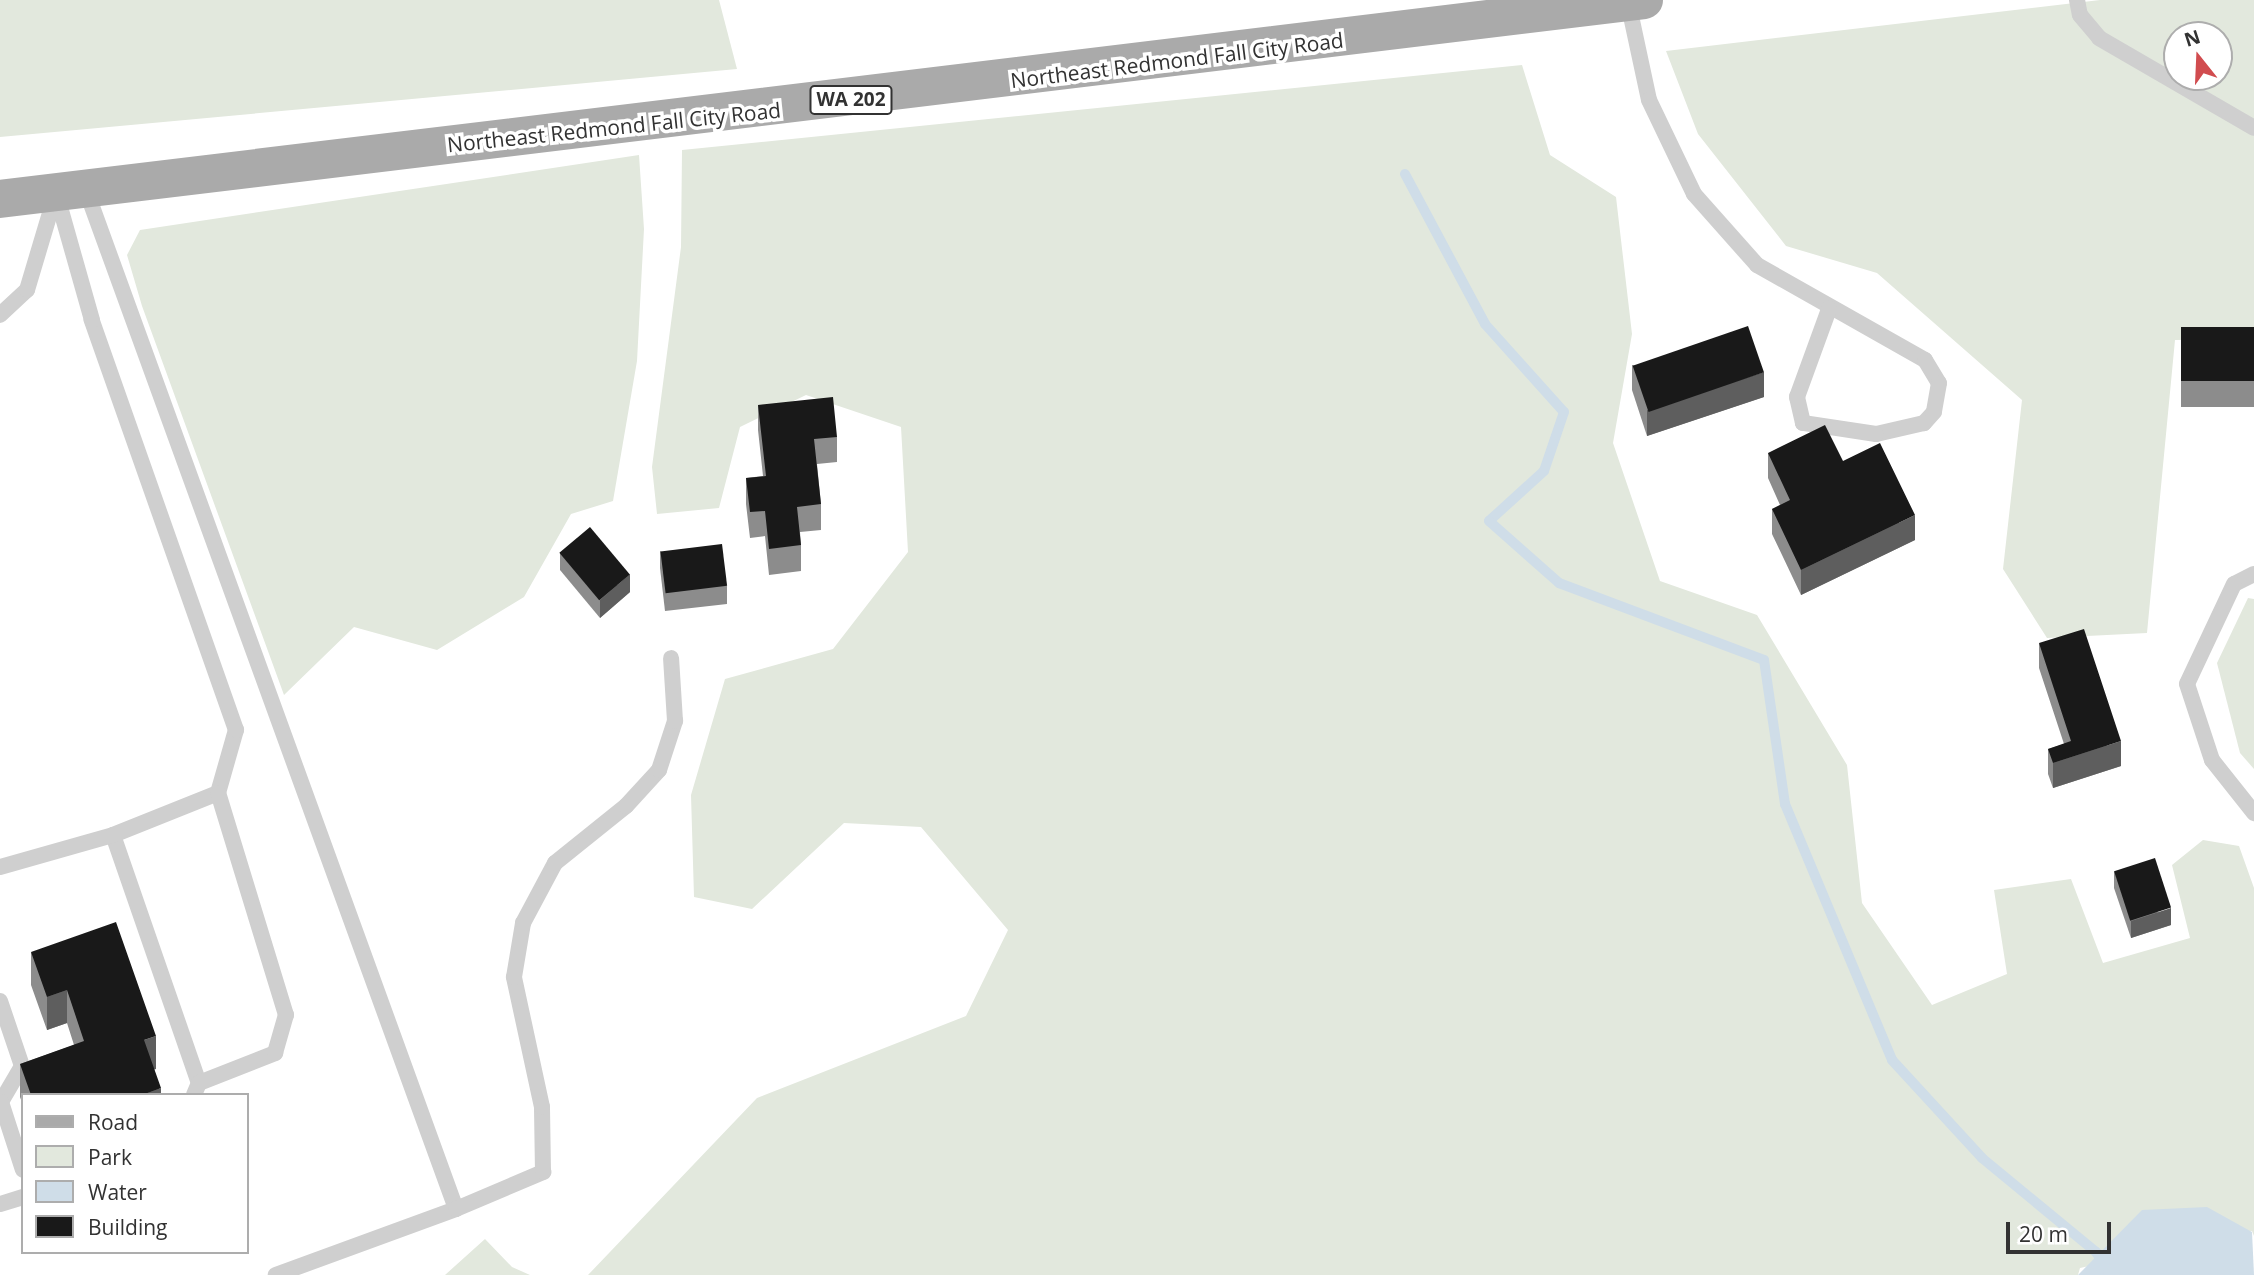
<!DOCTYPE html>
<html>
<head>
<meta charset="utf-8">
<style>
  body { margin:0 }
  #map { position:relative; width:2254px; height:1275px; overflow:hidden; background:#fff; font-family:"Open Sans",sans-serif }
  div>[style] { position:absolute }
  .green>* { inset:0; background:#e2e8dd }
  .water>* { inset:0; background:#cfdde8 }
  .stream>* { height:10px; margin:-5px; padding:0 5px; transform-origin:5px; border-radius:5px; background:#cfdde8 }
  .lane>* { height:16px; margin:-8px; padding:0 8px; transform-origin:8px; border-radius:8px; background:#cfcfcf }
  .primary>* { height:38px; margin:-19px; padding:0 19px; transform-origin:19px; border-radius:19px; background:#aaa }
  .wall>* { inset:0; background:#8c8c8c; transform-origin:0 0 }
  .shaded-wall>* { inset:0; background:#5e5e5e }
  .building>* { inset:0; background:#191919; transform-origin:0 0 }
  span { translate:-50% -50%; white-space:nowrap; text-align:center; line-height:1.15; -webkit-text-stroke:7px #fff; paint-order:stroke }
  .shield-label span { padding:2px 5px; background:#fff; border:2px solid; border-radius:5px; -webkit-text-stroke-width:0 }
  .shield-label { font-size:19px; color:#323232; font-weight:700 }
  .street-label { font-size:21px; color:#323232 }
  .legend { position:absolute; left:21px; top:1093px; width:228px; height:161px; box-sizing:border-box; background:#fff; border:2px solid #adadad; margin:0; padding:9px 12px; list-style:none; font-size:21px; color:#323232 }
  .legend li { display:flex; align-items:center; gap:14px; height:35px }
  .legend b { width:35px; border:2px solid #adadad }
  .north { position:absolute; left:2163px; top:21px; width:70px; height:70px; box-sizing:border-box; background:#fff; border:2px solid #adadad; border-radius:50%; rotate:342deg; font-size:19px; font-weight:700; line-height:28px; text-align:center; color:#323232 }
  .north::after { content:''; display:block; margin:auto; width:24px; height:32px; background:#d14c4f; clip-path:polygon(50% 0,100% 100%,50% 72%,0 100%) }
  .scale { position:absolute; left:2006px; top:1222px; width:105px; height:32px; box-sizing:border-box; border:4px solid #323232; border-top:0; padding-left:9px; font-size:21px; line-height:24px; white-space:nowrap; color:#323232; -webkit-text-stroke:5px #fff; paint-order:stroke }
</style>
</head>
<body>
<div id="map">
  <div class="green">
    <i style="clip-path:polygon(0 0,719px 0,737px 69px,0 137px)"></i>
    <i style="clip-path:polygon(evenodd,2100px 0,2254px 0,2254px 339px,2175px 340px,2147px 633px,2047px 638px,2003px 569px,2022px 400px,1877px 273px,1786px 246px,1698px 134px,1666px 51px,2100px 0,2177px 35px,2219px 35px,2219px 77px,2177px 77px,2177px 35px)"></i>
    <i style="clip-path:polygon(1522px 65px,1550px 155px,1616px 197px,1632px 334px,1613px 443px,1660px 581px,1757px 615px,1847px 765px,1862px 903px,1932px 1005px,2007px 974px,1994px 890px,2071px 879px,2103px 963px,2190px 938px,2172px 865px,2203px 840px,2239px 846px,2254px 888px,2254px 1236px,2252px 1231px,2080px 1268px,2078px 1275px,588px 1275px,757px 1098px,966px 1016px,1008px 930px,921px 827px,844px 823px,752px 909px,694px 897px,691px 795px,725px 679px,833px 649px,908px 552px,901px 427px,806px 395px,740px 427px,719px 508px,657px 514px,652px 467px,681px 247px,682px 150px)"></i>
    <i style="clip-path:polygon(639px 155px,644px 229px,637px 361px,613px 501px,571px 514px,524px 597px,437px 650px,354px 627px,284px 695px,142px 306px,127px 255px,140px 230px)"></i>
    <i style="clip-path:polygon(2248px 598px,2254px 599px,2254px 769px,2240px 753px,2217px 663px)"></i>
    <i style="clip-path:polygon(485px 1239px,512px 1267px,530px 1275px,445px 1275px)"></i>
  </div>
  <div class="water">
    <i style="clip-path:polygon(2207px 1207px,2252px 1232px,2254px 1275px,2078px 1275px,2142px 1210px)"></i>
  </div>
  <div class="stream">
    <i style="left:1405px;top:174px;width:170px;rotate:61.9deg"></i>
    <i style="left:1485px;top:324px;width:118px;rotate:48.1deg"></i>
    <i style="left:1564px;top:412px;width:62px;rotate:108.7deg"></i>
    <i style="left:1544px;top:471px;width:74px;rotate:137.7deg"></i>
    <i style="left:1489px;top:521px;width:94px;rotate:41.5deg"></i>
    <i style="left:1559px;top:583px;width:219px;rotate:20.6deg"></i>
    <i style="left:1764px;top:660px;width:146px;rotate:81.7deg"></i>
    <i style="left:1785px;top:804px;width:277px;rotate:67.3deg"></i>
    <i style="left:1892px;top:1060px;width:133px;rotate:47.4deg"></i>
    <i style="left:1982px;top:1158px;width:148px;rotate:39.5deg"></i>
    <i style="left:2096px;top:1252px;width:27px;rotate:57deg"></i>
  </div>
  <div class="lane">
    <i style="left:2077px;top:0;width:15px;rotate:79deg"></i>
    <i style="left:2080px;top:15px;width:30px;rotate:50deg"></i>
    <i style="left:2099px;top:38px;width:179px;rotate:30.1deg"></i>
    <i style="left:1628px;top:2px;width:100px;rotate:77.9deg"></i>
    <i style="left:1649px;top:100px;width:104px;rotate:64.4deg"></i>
    <i style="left:1694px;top:194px;width:95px;rotate:48.4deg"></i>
    <i style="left:1757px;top:265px;width:193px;rotate:29.5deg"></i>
    <i style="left:1925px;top:360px;width:27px;rotate:59deg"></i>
    <i style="left:1939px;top:383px;width:29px;rotate:100deg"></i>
    <i style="left:1934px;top:412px;width:15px;rotate:132deg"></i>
    <i style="left:1924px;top:423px;width:49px;rotate:167.1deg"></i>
    <i style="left:1876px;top:434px;width:74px;rotate:-171.4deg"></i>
    <i style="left:1803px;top:423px;width:27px;rotate:-103deg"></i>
    <i style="left:1797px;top:397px;width:94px;rotate:-70deg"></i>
    <i style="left:86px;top:190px;width:1084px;rotate:70.04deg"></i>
    <i style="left:456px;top:1209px;width:192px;rotate:159.9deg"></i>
    <i style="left:0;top:315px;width:37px;rotate:-43deg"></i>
    <i style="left:27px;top:290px;width:101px;rotate:-73.4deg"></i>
    <i style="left:2254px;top:574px;width:22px;rotate:153deg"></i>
    <i style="left:2234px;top:584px;width:110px;rotate:115.2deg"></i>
    <i style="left:2187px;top:684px;width:80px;rotate:71.8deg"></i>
    <i style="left:2212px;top:760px;width:68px;rotate:51.6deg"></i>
    <i style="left:113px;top:835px;width:262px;rotate:70.9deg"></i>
    <i style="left:199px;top:1083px;width:13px;rotate:113deg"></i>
    <i style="left:0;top:867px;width:117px;rotate:-15.8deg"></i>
    <i style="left:113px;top:835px;width:113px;rotate:-21.8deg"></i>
    <i style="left:218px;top:793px;width:66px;rotate:-74.1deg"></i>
    <i style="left:236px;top:730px;width:435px;rotate:-109.4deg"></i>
    <i style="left:92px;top:320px;width:132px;rotate:-105.8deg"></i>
    <i style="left:0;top:1001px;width:69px;rotate:71.3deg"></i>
    <i style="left:22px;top:1066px;width:42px;rotate:120.3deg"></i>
    <i style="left:1px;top:1102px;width:71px;rotate:72.1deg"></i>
    <i style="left:199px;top:1083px;width:82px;rotate:-21.5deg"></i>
    <i style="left:275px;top:1053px;width:40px;rotate:-74deg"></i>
    <i style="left:286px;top:1015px;width:232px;rotate:-107deg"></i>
    <i style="left:0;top:1204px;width:24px;rotate:-17deg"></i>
    <i style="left:456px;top:1209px;width:95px;rotate:-23deg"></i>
    <i style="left:543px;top:1172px;width:65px;rotate:-90.9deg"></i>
    <i style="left:542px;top:1107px;width:133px;rotate:-102.2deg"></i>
    <i style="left:514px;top:977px;width:55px;rotate:-80.5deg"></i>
    <i style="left:523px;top:923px;width:68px;rotate:-61.9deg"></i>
    <i style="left:555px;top:863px;width:91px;rotate:-38.8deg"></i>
    <i style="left:626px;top:806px;width:49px;rotate:-47.5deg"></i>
    <i style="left:659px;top:770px;width:52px;rotate:-71.9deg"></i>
    <i style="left:675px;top:721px;width:63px;rotate:-93.6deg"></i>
  </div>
  <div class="primary">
    <i style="left:0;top:199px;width:1656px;rotate:-6.9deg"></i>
  </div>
  <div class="wall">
    <i style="left:2254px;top:327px;width:80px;height:73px;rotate:90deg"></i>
    <i style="clip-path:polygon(1632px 365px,1764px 397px,1647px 436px,1632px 390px)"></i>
    <i style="clip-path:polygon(758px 405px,837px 437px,837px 462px,817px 464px,821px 504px,821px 530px,800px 532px,801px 545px,801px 571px,769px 575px,765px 536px,750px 538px,746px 504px,746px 478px,763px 476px,758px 430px)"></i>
    <i style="clip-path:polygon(1768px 453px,1843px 461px,1915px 540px,1801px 595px,1772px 534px,1772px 509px,1780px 505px,1768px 478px)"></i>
    <i style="clip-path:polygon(660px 551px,727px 586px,727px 604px,665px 611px,660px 568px)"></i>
    <i style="clip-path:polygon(560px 553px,630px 592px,600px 618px,560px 570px)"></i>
    <i style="clip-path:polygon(2039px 643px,2121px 766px,2053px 788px,2048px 774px,2048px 749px,2064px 744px,2039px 668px)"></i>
    <i style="clip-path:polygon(2114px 871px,2171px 925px,2131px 938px,2114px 888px)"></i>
    <i style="clip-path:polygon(31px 952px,156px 1069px,154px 1069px,161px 1095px,23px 1095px,23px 1105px,20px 1097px,20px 1064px,74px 1045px,67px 1023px,47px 1030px,31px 985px)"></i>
  </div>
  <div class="shaded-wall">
    <i style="clip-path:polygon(1764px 372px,1764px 397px,1647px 436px,1647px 410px)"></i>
    <i style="clip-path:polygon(1915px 515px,1915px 540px,1801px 595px,1801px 570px)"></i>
    <i style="clip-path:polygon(630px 574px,630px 592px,600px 618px,600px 600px)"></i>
    <i style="clip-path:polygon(2121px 741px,2121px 766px,2053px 788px,2053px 763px)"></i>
    <i style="clip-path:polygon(2171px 908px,2171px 925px,2131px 938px,2131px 921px)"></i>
    <i style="clip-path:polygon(67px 990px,67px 1023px,47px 1030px,47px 997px)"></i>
    <i style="clip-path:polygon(156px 1036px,156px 1069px,144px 1073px,144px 1040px)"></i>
    <i style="clip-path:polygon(161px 1088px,161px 1095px,142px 1095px)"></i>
  </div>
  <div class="building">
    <i style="left:1748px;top:326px;width:49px;height:122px;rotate:71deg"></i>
    <i style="left:2254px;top:327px;width:54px;height:73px;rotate:90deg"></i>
    <i style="clip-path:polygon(833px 397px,837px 437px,814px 439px,821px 504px,797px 507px,801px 545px,769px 549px,765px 511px,750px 512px,746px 478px,766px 476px,758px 405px)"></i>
    <i style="clip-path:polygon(1825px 425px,1843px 461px,1880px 443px,1915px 515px,1801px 570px,1772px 509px,1790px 500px,1768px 453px)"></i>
    <i style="left:590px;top:527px;width:62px;height:40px;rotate:50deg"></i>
    <i style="left:722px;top:544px;width:42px;height:62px;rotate:83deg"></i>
    <i style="clip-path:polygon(2084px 629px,2121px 741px,2053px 763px,2048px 749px,2071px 741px,2039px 643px)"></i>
    <i style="left:2155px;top:858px;width:52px;height:43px;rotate:72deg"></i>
    <i style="clip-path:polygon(116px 922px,156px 1036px,144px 1040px,161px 1088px,142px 1095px,31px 1095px,20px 1064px,84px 1041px,67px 990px,47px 997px,31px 952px)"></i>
  </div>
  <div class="shield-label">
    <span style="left:851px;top:100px">WA 202</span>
  </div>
  <div class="street-label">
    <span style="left:1177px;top:60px;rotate:-7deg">Northeast Redmond Fall City Road</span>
    <span style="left:614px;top:127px;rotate:-6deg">Northeast Redmond Fall City Road</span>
  </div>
  <ul class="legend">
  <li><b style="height:9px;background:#aaa"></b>Road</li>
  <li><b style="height:19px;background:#e2e8dd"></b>Park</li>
  <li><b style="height:19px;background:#cfdde8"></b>Water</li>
  <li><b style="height:19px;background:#191919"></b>Building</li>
  </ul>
  <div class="north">N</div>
  <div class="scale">20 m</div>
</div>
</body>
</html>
